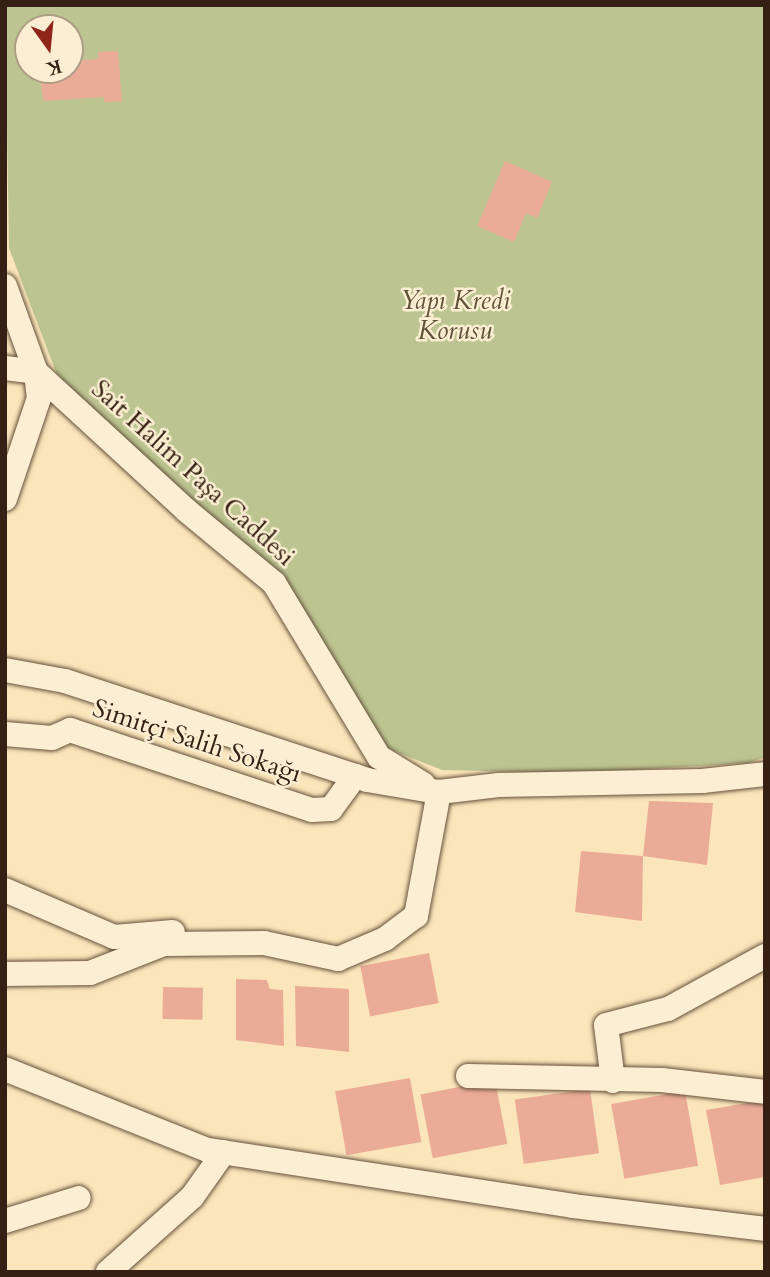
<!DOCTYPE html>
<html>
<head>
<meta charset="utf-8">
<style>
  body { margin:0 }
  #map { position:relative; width:770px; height:1277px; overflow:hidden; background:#fbe5ba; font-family:Cardo,serif }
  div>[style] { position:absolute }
  .green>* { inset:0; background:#bcc591 }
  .building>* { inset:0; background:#ebac97; transform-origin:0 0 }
  .roads { filter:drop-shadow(0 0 2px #66513d) drop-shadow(0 0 2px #66513d) }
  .minor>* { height:24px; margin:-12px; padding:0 12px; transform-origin:12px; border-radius:12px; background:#fceed2 }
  span { translate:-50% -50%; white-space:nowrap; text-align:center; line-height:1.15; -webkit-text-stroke:5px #fceed2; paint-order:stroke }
  .park-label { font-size:26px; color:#5e5239; font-style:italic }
  .street-label { font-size:26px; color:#352013 }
  .frame { position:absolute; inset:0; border:7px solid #352013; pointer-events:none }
  .north { position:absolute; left:14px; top:14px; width:70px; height:70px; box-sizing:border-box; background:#fceed2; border:2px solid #ac9c86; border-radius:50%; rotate:165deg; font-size:19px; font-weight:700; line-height:28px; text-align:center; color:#352013 }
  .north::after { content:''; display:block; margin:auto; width:24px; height:32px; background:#8f2418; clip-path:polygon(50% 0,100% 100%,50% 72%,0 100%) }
</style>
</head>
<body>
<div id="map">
  <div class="green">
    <i style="clip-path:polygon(evenodd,5px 5px,765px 5px,765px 757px,749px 763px,577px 773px,442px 770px,379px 745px,326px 657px,197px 508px,59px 380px,9px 248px,5px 5px,28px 28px,70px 28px,70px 70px,28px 70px,28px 28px)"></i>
  </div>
  <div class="building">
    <i style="clip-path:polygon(118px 51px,122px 101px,104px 102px,104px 97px,43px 101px,40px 70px,70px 70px,70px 61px,98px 59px,98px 52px)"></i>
    <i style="clip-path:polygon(505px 161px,552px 182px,537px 218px,526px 213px,514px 242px,477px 226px)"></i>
    <i style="clip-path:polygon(649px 801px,713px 803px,707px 865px,643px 856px,642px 921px,575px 912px,581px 851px,643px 856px)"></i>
    <i style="left:429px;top:953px;width:51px;height:70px;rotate:79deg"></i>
    <i style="clip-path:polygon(236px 979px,267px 980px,270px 989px,283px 990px,284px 1046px,236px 1040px)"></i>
    <i style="clip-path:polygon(295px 986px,349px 989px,349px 1052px,296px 1046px)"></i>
    <i style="left:163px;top:987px;width:40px;height:32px;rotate:1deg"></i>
    <i style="left:410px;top:1078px;width:65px;height:76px;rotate:80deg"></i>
    <i style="left:495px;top:1080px;width:65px;height:76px;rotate:79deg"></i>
    <i style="left:590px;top:1089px;width:65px;height:76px;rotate:82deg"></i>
    <i style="left:685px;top:1091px;width:76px;height:75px;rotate:80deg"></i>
    <i style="clip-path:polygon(765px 1100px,765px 1177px,720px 1185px,706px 1110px)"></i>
  </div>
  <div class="roads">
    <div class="minor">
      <i style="left:5px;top:286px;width:91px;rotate:70.2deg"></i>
      <i style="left:36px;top:372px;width:205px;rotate:42.6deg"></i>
      <i style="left:187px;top:511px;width:113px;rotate:39.6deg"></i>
      <i style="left:274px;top:583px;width:203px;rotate:58.9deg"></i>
      <i style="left:379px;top:757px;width:52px;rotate:31.5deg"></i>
      <i style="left:5px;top:368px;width:31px;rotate:7deg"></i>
      <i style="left:5px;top:499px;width:107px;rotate:-71.4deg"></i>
      <i style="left:39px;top:398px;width:26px;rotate:-97deg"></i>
      <i style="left:5px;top:670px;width:61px;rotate:10.4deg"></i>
      <i style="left:65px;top:681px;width:318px;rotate:18.1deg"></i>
      <i style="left:367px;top:780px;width:73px;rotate:9.5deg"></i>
      <i style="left:439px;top:792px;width:60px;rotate:-6.7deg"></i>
      <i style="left:499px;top:785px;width:203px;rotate:-1.1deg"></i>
      <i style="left:702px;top:781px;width:63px;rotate:-6.3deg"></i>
      <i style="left:5px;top:734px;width:47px;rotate:4.9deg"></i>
      <i style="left:52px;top:738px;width:20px;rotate:-24deg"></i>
      <i style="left:70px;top:730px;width:255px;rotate:18.3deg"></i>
      <i style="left:312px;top:810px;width:19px;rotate:-3deg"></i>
      <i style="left:331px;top:809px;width:41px;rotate:-54deg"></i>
      <i style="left:5px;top:890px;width:119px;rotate:23.3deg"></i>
      <i style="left:114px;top:937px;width:59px;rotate:-4.8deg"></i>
      <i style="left:5px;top:974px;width:85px;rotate:-0.7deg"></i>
      <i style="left:90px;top:973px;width:79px;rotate:-21.4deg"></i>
      <i style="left:164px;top:944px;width:100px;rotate:-0.6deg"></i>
      <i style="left:264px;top:943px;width:76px;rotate:12.2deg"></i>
      <i style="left:338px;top:959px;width:51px;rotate:-23.1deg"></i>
      <i style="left:385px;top:939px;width:39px;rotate:-37deg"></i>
      <i style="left:416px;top:916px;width:126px;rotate:-79.5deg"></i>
      <i style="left:5px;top:1069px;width:219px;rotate:21.8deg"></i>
      <i style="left:208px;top:1150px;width:369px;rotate:8.7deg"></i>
      <i style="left:573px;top:1206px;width:193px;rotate:6.8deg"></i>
      <i style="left:468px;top:1076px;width:194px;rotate:1.2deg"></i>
      <i style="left:662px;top:1080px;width:104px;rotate:6.6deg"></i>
      <i style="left:613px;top:1081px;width:56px;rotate:-97.1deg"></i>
      <i style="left:606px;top:1025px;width:64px;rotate:-14.5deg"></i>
      <i style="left:668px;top:1009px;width:111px;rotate:-28.7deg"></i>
      <i style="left:5px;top:1221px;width:77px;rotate:-17.3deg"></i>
      <i style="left:108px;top:1272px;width:113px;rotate:-41.8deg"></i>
      <i style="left:192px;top:1197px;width:55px;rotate:-54.6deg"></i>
    </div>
  </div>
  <div class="park-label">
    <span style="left:455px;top:316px">Yapı Kredi<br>Korusu</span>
  </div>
  <div class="street-label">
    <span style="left:193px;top:473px;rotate:42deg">Sait Halim Paşa Caddesi</span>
    <span style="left:197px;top:741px;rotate:18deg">Simitçi Salih Sokağı</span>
  </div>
  <div class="frame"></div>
  <div class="north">K</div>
</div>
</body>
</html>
